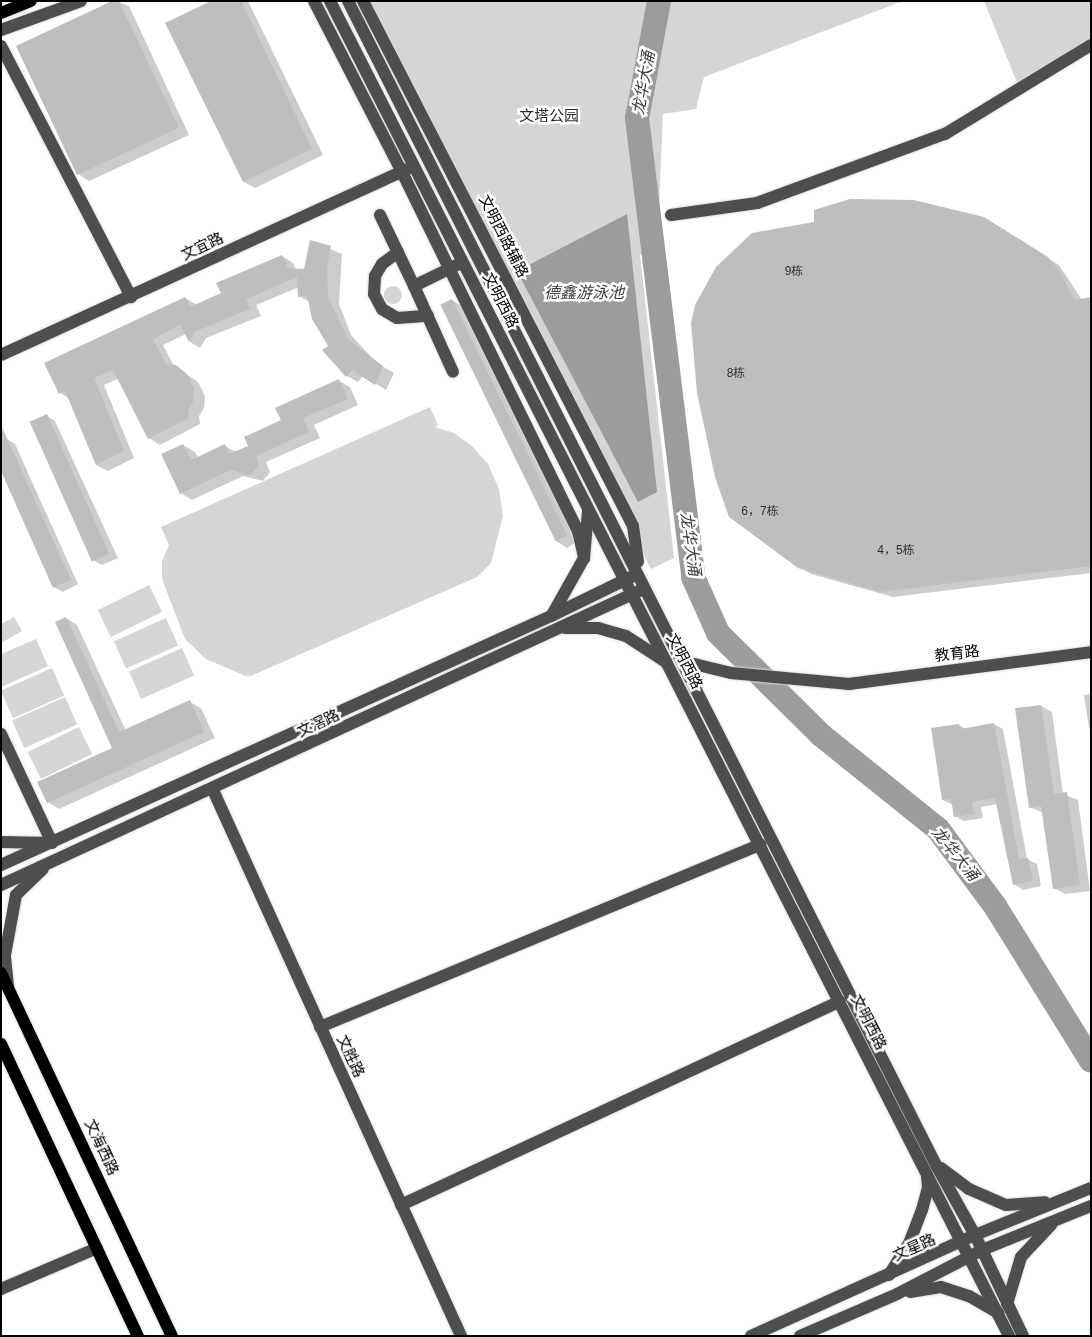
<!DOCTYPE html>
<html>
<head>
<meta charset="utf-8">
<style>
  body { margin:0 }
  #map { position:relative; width:1092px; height:1337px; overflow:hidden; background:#fff; font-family:Helvetica,"Noto Sans SC",sans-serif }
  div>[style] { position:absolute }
  .green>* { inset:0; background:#d5d5d5; transform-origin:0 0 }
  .round { border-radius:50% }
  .water>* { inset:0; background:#9c9c9c }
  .shadow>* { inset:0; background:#0003 }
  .river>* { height:24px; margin:-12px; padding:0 12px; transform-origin:12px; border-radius:12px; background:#9c9c9c }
  .building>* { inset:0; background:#bebebe; transform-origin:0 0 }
  .roads { filter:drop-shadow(0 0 1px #dbdbdb) drop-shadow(0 0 1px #dbdbdb) }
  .minor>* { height:12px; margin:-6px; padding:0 6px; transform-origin:6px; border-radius:6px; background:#4e4e4e }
  .major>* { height:12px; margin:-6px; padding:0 6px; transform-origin:6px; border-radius:6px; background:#000 }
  span { translate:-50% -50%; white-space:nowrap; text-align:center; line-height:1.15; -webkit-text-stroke:5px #fff; paint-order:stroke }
  .number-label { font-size:12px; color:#303030 }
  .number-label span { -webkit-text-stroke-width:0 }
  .park-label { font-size:15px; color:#2c2c2c }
  .street-label { font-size:15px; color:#000 }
  .water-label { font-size:16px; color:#3d3d3d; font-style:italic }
  .frame { position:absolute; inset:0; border:2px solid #000; pointer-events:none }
</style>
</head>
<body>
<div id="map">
  <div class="green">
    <i style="clip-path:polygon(362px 1px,903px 1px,704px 77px,696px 109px,663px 114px,657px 252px,640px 255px,674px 558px,651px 569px)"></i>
    <i style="clip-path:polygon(984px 1px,1091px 1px,1091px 46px,1018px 85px)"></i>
    <i class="round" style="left:384px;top:286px;width:18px;height:18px"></i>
    <i style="clip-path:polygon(430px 407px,438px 425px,435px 427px,454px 433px,472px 446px,488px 464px,499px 489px,503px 516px,491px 563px,477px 577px,248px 677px,206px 659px,185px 639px,162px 579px,162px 561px,169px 545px,161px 527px)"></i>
    <i style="left:149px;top:585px;width:30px;height:57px;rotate:64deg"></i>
    <i style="clip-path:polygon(14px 617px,22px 631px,1px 643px,1px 624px)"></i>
    <i style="left:166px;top:618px;width:30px;height:57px;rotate:66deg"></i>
    <i style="clip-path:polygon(36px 639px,48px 666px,1px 687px,1px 654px)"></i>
    <i style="left:182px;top:648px;width:30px;height:58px;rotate:66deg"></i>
    <i style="left:52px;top:668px;width:30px;height:56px;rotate:66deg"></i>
    <i style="left:65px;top:697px;width:30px;height:58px;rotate:66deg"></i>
    <i style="left:79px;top:727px;width:30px;height:57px;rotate:64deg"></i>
  </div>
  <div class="water">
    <i style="clip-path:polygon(627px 214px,657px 492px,638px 502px,517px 271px)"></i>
  </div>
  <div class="shadow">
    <i style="clip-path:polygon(115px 1px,129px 6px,189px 135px,89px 181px,78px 174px)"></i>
    <i style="clip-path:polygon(214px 1px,248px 1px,323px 155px,255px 188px,244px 182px)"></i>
    <i style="clip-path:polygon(995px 225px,1059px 265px,1082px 300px,1091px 298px,1091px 573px,893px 597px,811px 574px,799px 567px)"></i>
    <i style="clip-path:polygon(311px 241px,342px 254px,339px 304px,351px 335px,377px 363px,394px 373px,386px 390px,363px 376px,358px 382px,347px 376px,310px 302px,299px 296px,299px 287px,256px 305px,261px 316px,206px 338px,200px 348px,190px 342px,186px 334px,163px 345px,174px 366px,198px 382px,205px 396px,204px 408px,199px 416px,200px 424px,160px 445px,149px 438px,119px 378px,104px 385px,134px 458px,108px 471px,96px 465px,69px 398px,60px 393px,185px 298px,197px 305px,222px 294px,282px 256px,293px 263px,296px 270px,305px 270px)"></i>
    <i style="clip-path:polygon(452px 300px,463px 307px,577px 541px,567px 548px,556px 541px)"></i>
    <i style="clip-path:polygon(339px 381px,350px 387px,358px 405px,314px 425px,320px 438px,266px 462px,270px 472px,263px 481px,243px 476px,192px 500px,181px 493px,183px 445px,195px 452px,198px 458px,225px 446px,236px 452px,249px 446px)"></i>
    <i style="clip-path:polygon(47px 416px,55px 421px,118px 558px,102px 565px,93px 560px)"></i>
    <i style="clip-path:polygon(7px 439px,15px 444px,78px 584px,63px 592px,54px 587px)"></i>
    <i style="clip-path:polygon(66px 618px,77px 625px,126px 731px,190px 702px,201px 708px,215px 738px,59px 809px,48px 802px,114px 748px)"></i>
    <i style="clip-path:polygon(1091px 694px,1091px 741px,1084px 695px)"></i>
    <i style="clip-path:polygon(1041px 706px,1052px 712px,1063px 794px,1078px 800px,1090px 891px,1065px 894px,1054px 888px,1044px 813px,1030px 807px)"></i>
    <i style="clip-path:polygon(994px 724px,1003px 729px,1027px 859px,1037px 864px,1041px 886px,1023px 890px,1014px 884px,998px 804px,981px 807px,983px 818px,964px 821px,955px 816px,953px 805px,943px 800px,959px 725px,966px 729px)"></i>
  </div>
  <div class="river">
    <i style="left:659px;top:1px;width:119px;rotate:100.6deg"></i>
    <i style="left:637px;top:118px;width:462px;rotate:83deg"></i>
    <i style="left:693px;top:577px;width:61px;rotate:65.9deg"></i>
    <i style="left:718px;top:633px;width:145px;rotate:44.7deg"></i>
    <i style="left:821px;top:735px;width:150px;rotate:38.8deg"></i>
    <i style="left:938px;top:829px;width:96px;rotate:53.5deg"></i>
    <i style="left:995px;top:906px;width:182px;rotate:58.2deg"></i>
  </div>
  <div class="building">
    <i style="clip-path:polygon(112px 1px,119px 1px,179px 128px,77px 175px,16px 46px)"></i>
    <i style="clip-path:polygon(211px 1px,241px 1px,312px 149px,243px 182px,165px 23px)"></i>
    <i style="clip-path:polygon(850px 199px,914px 200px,984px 217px,1048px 257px,1058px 269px,1075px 300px,1091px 297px,1091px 566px,880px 592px,798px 568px,729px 517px,715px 477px,697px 393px,691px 323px,695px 305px,716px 267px,752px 233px,814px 222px,814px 210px)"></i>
    <i style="clip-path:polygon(310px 240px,331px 246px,327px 268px,328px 297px,348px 339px,383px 366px,375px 385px,352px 370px,346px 377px,322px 350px,328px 346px,312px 319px,307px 295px,298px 297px,297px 277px,246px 299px,250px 309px,194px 332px,189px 342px,180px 325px,153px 339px,166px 364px,176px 365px,187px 374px,194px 389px,193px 402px,188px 410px,189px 418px,148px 439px,113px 370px,94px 378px,124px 451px,96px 465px,65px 391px,59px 394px,44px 363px,185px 297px,190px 307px,221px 293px,216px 283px,282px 255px,288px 268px,304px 269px)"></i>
    <i style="left:452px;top:299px;width:263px;height:13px;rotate:64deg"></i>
    <i style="clip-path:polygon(339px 379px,348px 399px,303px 418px,309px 432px,256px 456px,259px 465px,251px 475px,231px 470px,180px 494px,161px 454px,183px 444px,191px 460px,225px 444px,229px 454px,248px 446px,244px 437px,281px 420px,275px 408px)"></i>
    <i style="left:47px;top:414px;width:153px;height:19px;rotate:66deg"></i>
    <i style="clip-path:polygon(1px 425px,71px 580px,53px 588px,1px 471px)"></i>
    <i style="clip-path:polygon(66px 617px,119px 732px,190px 700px,204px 732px,47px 803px,37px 782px,112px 748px,55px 622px)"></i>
    <i style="clip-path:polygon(1041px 705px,1054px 794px,1067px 792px,1080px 885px,1053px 889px,1041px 806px,1029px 808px,1015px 708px)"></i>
    <i style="clip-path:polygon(994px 723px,1019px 859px,1028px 858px,1033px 881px,1013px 885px,995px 798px,972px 802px,974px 814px,954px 817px,951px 799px,942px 800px,931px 728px,959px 724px,960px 729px)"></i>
  </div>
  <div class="roads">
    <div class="minor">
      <i style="left:314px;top:1px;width:192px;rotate:62.8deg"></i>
      <i style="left:402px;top:172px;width:400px;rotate:63.9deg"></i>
      <i style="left:578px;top:531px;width:28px;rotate:77deg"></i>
      <i style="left:330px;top:1px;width:1498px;rotate:63.04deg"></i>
      <i style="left:348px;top:1px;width:1304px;rotate:63.2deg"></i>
      <i style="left:936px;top:1165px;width:80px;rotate:60.9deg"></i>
      <i style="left:975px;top:1235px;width:112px;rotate:64.6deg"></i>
      <i style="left:363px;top:1px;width:590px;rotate:62.78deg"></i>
      <i style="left:633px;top:526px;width:36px;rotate:82deg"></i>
      <i style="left:1px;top:30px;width:85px;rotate:-19.9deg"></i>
      <i style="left:1px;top:46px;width:283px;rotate:62.6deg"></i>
      <i style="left:380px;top:215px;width:79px;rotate:64.4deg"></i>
      <i style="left:414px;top:286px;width:48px;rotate:-26deg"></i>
      <i style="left:671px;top:215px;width:87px;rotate:-7.9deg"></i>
      <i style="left:757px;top:203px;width:200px;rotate:-20.2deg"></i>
      <i style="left:945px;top:134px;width:171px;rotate:-31.4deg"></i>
      <i style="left:398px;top:252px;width:20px;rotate:143deg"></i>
      <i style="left:382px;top:264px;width:14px;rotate:120deg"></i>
      <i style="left:375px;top:276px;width:18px;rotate:93deg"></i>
      <i style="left:374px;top:294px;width:17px;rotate:62deg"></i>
      <i style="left:382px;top:309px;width:17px;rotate:31deg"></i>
      <i style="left:397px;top:318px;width:31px;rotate:-4deg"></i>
      <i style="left:414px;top:286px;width:94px;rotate:65.6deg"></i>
      <i style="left:1px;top:355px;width:447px;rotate:-24.6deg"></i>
      <i style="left:552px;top:615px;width:65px;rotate:-60.7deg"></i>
      <i style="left:584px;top:558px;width:47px;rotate:-85.1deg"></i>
      <i style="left:565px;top:628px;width:33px"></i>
      <i style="left:598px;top:628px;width:29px;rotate:16deg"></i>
      <i style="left:626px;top:636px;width:48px;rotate:33deg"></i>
      <i style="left:682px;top:661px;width:50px;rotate:13.8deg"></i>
      <i style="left:731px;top:673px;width:119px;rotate:5.3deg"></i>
      <i style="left:849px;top:684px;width:244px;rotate:-7.5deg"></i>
      <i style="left:1px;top:734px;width:120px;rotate:64.9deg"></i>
      <i style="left:52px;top:843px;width:51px;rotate:-178.9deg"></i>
      <i style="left:213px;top:790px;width:600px;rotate:65.57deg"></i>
      <i style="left:1px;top:865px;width:604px;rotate:-24.36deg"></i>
      <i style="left:551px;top:616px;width:89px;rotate:-26deg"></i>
      <i style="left:1px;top:885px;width:702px;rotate:-24.74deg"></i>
      <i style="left:8px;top:986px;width:31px;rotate:-96deg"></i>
      <i style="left:5px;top:955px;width:61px;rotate:-79.6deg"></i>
      <i style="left:16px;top:895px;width:37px;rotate:-44deg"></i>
      <i style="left:320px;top:1027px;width:477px;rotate:-22.5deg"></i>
      <i style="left:941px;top:1168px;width:35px;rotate:37deg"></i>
      <i style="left:969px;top:1189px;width:40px;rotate:23.4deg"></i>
      <i style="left:1006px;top:1205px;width:39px;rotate:-4deg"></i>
      <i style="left:401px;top:1205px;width:484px;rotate:-24.9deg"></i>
      <i style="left:889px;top:1275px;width:40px;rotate:-58deg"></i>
      <i style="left:910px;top:1241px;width:33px;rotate:-69deg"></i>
      <i style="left:922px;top:1210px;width:24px;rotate:-75deg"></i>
      <i style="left:928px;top:1187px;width:12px;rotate:-95deg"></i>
      <i style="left:1px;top:1289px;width:104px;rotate:-23.1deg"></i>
      <i style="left:910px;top:1292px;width:31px;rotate:-9deg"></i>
      <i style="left:941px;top:1287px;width:29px;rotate:18deg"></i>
      <i style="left:969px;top:1296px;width:34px;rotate:30deg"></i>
      <i style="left:1007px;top:1304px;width:49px;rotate:-73.4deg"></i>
      <i style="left:1021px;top:1257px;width:44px;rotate:-46.8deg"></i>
      <i style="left:751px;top:1336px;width:246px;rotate:-24.3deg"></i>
      <i style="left:975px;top:1235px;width:125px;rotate:-22.1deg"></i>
      <i style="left:800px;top:1336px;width:106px;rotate:-23.4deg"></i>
      <i style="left:897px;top:1294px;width:96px;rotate:-27.4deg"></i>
      <i style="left:982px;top:1250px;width:118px;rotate:-22deg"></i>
    </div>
    <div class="major">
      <i style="left:1px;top:13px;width:32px;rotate:-22deg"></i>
      <i style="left:1px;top:973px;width:401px;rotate:64.8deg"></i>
      <i style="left:1px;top:1044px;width:323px;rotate:64.9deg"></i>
    </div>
  </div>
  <div class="number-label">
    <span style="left:794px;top:272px">9栋</span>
    <span style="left:736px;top:374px">8栋</span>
    <span style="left:760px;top:512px">6，7栋</span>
    <span style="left:896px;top:551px">4，5栋</span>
  </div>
  <div class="park-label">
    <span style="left:549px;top:116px">文塔公园</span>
  </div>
  <div class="street-label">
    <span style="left:504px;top:236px;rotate:63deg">文明西路辅路</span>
    <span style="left:202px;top:246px;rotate:-25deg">文宜路</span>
    <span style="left:501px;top:300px;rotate:63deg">文明西路</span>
    <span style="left:957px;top:653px;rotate:-7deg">教育路</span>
    <span style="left:685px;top:661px;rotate:63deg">文明西路</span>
    <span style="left:318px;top:723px;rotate:-25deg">文滘路</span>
    <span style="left:869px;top:1022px;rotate:63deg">文明西路</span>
    <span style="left:351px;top:1056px;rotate:65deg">文胜路</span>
    <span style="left:102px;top:1147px;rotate:65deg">文海西路</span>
    <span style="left:914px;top:1247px;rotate:-24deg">文星路</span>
  </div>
  <div class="water-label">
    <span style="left:644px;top:83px;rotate:-80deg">龙华大涌</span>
    <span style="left:584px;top:293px">德鑫游泳池</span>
    <span style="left:690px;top:544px;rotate:82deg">龙华大涌</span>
    <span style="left:955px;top:854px;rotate:51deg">龙华大涌</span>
  </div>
  <div class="frame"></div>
</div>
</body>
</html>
